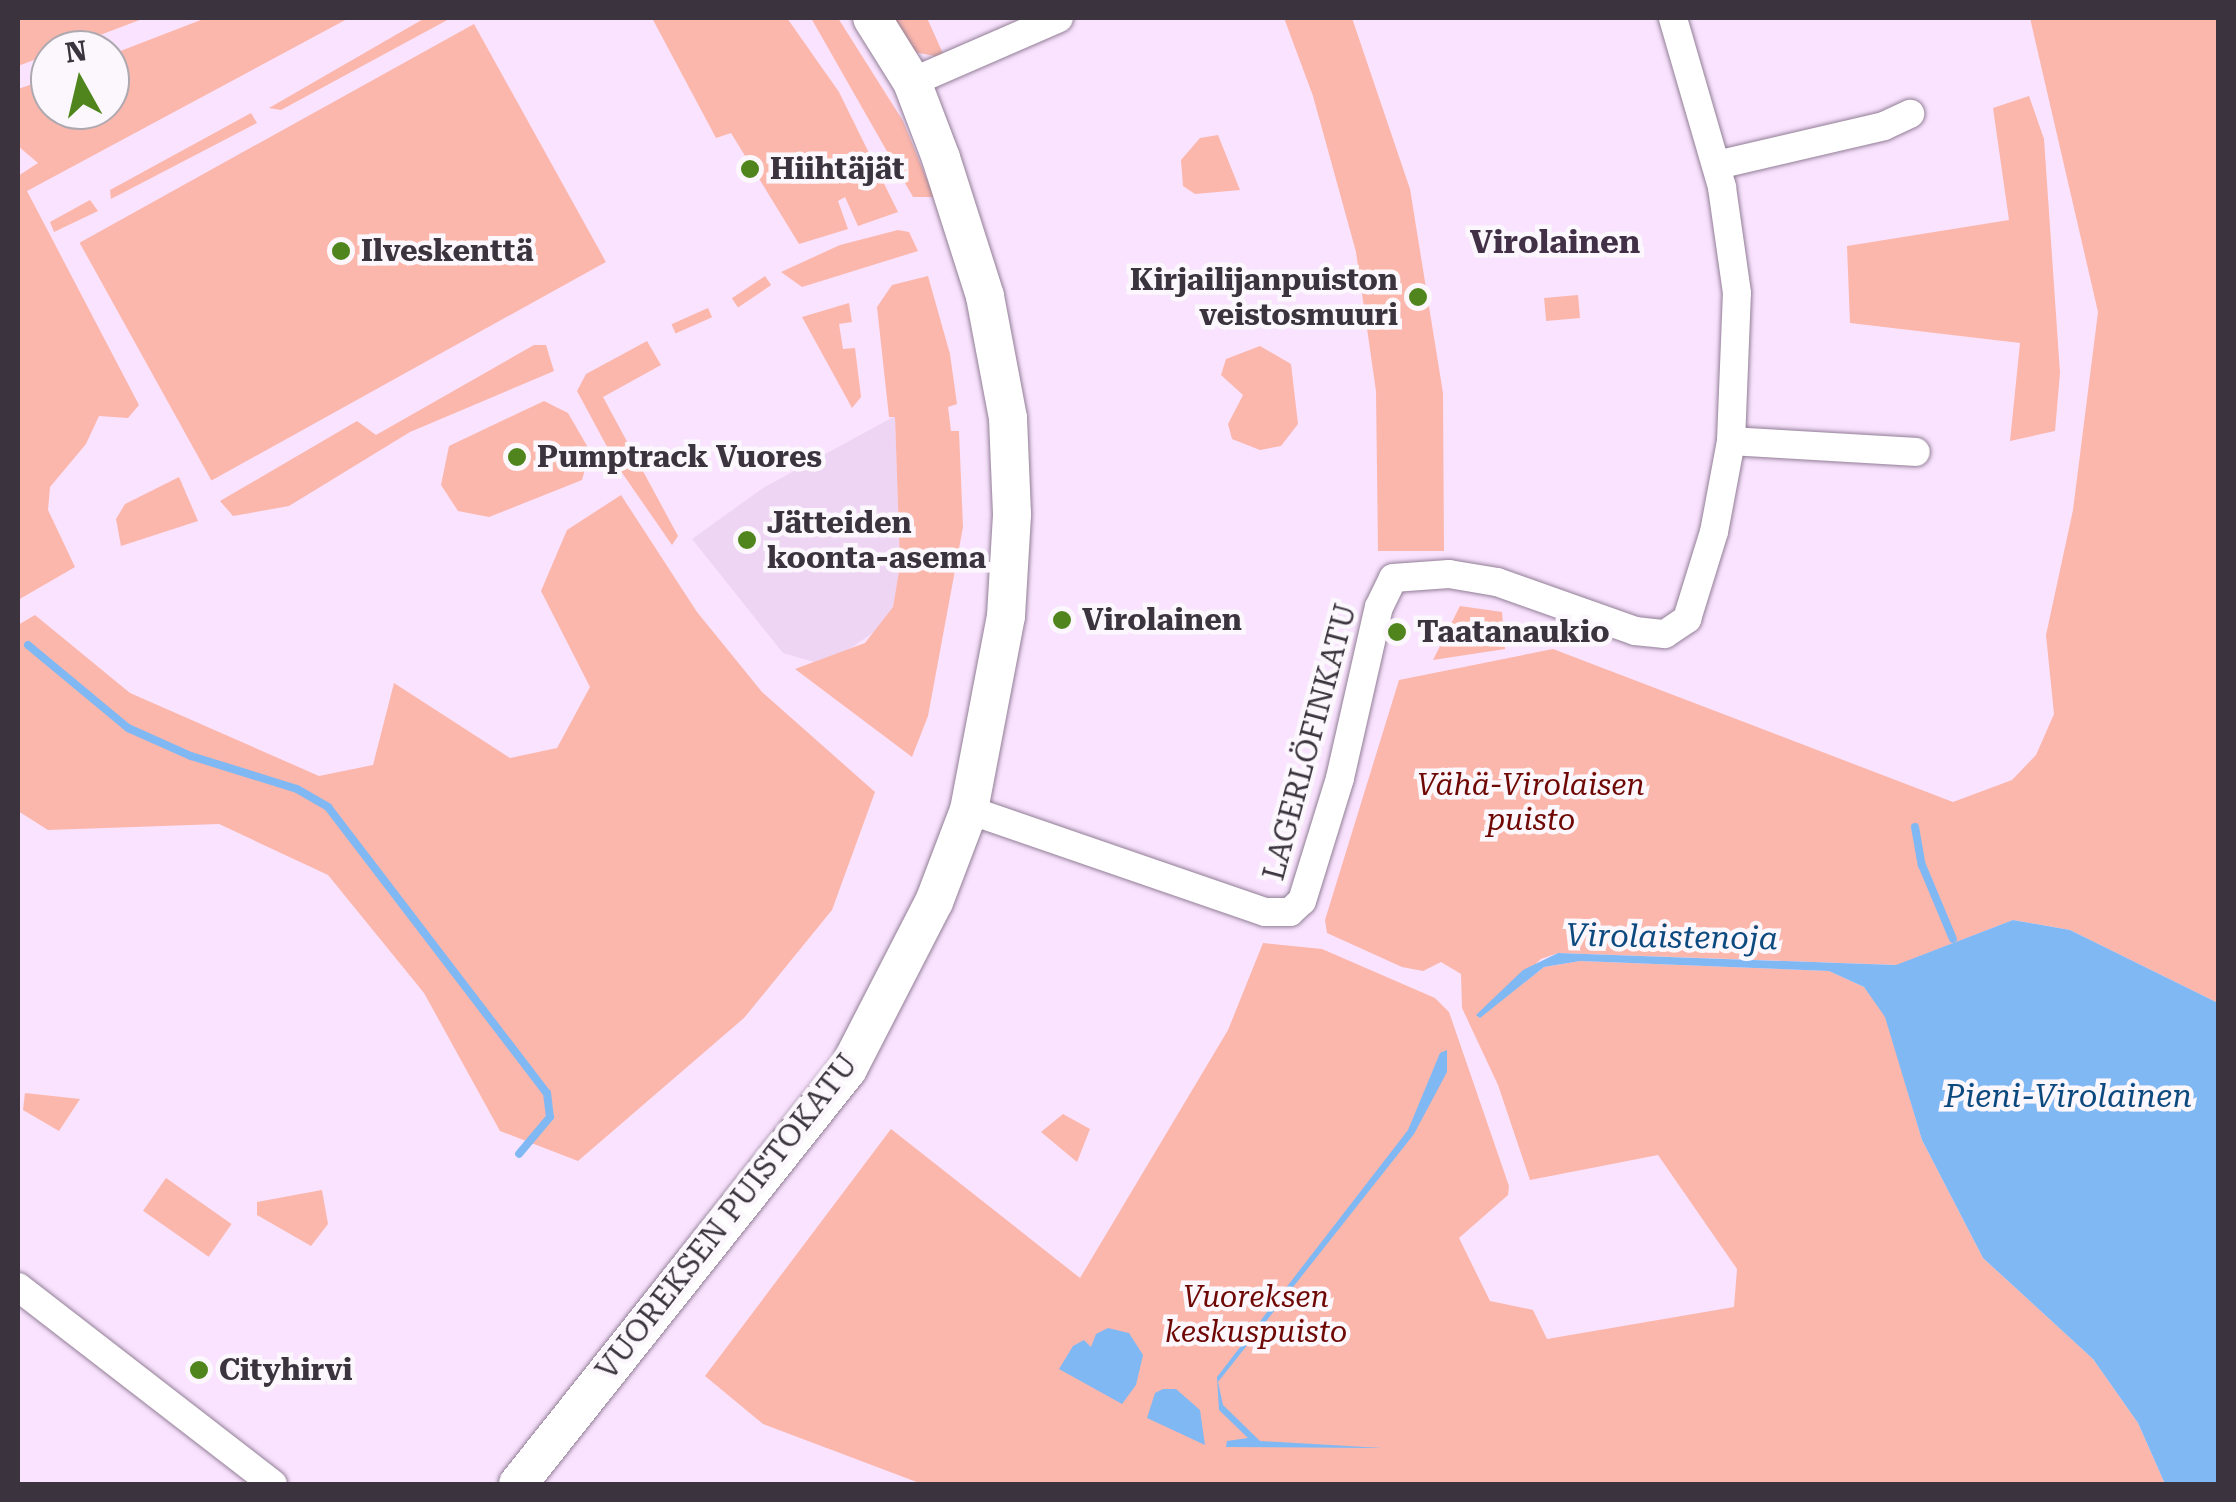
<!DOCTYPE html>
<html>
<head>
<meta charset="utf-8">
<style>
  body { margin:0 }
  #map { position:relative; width:2236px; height:1502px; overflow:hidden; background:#f9e3fe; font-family:"Roboto Serif",serif }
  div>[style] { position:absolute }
  .built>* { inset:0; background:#eed5f4 }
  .green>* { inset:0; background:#fbb7ac; transform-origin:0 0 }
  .water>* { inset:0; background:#80b8f4 }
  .stream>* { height:8px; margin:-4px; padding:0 4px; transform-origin:4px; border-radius:4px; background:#80b8f4 }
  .roads { filter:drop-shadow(0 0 2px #927e96) drop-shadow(0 0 2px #927e96) }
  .street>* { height:28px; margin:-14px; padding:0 14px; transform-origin:14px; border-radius:14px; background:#fff }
  .secondary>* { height:38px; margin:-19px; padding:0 19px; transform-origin:19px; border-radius:19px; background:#fff }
  .dots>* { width:28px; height:28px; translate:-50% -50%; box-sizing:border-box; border:5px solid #fbf7fc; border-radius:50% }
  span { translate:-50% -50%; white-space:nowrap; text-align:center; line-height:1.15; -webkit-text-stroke:9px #fbf7fc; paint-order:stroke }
  .poi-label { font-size:30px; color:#3b333d; font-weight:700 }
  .left { translate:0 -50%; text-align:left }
  .right { translate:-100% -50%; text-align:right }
  .street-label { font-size:30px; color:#3b333d }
  .park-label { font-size:30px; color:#6f0804; font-style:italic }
  .neighbourhood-label { font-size:32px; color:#423146; font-weight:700 }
  .water-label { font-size:32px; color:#0c497f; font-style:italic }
  .frame { position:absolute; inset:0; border:20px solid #3b333d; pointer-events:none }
  .north { position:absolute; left:30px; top:30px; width:100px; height:100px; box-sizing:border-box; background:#fbf7fc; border:2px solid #aea9b0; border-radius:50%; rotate:352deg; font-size:28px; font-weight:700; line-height:40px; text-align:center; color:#3b333d }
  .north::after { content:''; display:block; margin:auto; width:35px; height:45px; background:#4f851c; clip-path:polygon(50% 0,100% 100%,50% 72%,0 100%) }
</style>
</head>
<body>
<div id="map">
  <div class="built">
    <i style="clip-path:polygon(895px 416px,900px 565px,893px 607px,884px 625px,838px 657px,814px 662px,783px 653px,692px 539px,763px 488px)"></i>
  </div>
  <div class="green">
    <i style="clip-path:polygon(18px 18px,145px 18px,18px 66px)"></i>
    <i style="clip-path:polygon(206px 18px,349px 18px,27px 191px,139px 405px,128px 418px,99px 416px,86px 444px,50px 487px,48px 510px,75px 567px,18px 600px,18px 176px,38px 163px,18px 146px,18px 89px,50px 78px,50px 110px,110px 110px,110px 55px)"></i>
    <i style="clip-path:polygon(425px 18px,451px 18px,281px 110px,269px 108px)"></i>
    <i style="clip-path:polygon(652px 18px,787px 18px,839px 92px,898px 212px,858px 226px,845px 197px,838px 201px,848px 229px,799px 244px,731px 133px,716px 138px)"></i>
    <i style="clip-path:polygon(811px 18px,838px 18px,903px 121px,934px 197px,913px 197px)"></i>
    <i style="clip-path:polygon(893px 18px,927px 18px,945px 58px,914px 52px)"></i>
    <i style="clip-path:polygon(1284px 18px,1352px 18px,1410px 189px,1443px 393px,1444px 551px,1378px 551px,1376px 391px,1356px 252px,1313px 96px)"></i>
    <i style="clip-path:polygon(2030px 18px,2218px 18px,2218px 1003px,2070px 930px,2013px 920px,1897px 965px,1558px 953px,1541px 959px,1480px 1017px,1544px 967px,1580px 961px,1829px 971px,1864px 987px,1886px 1017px,1922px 1140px,1983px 1258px,2093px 1359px,2138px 1423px,2165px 1484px,922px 1484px,763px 1424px,705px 1376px,891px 1129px,1080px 1278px,1228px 1030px,1263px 943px,1322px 949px,1435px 998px,1449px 1012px,1509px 1186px,1508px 1195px,1459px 1238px,1490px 1301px,1533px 1310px,1547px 1339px,1734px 1307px,1737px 1269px,1658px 1155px,1530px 1180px,1498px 1085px,1462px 1008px,1461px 974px,1441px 962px,1423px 971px,1402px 967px,1327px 933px,1325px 920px,1399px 680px,1553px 649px,1953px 802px,2012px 780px,2036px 755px,2054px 714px,2046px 635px,2073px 510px,2098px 312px)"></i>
    <i style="left:474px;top:24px;width:272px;height:451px;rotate:61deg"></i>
    <i style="clip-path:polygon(2029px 96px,2044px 139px,2060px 373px,2055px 431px,2010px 441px,2020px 343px,1850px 323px,1847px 246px,2009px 220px,1993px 108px)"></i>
    <i style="clip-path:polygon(251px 113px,257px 123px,111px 199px,110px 190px)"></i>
    <i style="clip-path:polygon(1218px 135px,1240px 190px,1195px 194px,1183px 186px,1181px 160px,1200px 138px)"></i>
    <i style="clip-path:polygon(90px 200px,98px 211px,54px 232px,50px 222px)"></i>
    <i style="clip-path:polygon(898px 230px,909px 232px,918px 251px,802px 287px,781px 272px,840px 245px)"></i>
    <i style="left:765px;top:276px;width:11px;height:40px;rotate:56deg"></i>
    <i style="clip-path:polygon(928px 276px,950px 354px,957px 404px,948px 407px,951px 431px,959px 431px,963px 527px,928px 716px,912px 757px,795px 669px,865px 643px,893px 607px,900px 565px,895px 417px,889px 417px,877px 307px,892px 285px)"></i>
    <i style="left:1578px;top:295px;width:23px;height:34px;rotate:85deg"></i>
    <i style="clip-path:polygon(849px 303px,852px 322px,839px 324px,843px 349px,855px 348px,861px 397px,852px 408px,802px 317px)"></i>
    <i style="left:708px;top:308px;width:10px;height:40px;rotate:66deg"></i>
    <i style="clip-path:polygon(647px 341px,661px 365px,603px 397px,678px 536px,672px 545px,618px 467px,577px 391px,586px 374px)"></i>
    <i style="clip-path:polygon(534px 345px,546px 345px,554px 371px,410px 432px,289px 506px,233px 516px,220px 501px,357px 421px,376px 435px)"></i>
    <i style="clip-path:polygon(1260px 346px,1291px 364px,1298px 424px,1281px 446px,1260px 450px,1232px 439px,1228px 424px,1243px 395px,1221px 375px,1226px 359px)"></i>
    <i style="clip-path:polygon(544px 401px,568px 413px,590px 451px,582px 480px,489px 517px,458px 511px,441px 485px,449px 446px)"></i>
    <i style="clip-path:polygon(179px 477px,198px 521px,121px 546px,116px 519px,125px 504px)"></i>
    <i style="clip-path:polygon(621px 495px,697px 612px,762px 692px,875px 792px,832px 910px,744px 1018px,578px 1161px,500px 1131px,424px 993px,328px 875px,219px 824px,48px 830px,18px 811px,18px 625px,35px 615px,130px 693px,319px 776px,373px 765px,394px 683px,510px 758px,557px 748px,590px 687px,541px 591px,567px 530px)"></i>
    <i style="clip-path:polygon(1460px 606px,1502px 612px,1505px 649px,1433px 660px)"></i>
    <i style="clip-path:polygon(25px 1093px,80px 1099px,59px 1131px,23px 1110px)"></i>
    <i style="clip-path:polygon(1063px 1114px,1090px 1129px,1077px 1162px,1041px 1132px)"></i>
    <i style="left:166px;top:1178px;width:80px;height:40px;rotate:35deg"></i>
    <i style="clip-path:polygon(322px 1190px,328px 1224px,311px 1246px,257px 1215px,257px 1202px)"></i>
  </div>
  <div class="water">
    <i style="clip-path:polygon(2013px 920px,2070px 930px,2218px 1003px,2218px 1484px,2165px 1484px,2138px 1423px,2093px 1359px,1983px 1258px,1922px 1140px,1885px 1017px,1864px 987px,1829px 971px,1580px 961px,1544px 967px,1480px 1018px,1476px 1015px,1523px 970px,1558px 953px,1896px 965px)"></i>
    <i style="clip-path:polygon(1447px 1050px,1447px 1072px,1414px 1134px,1218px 1382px,1223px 1405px,1260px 1441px,1383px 1448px,1226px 1447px,1227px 1441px,1248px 1438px,1219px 1410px,1217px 1377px,1408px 1130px,1440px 1053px)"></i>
    <i style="clip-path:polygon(1108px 1328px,1129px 1333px,1143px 1355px,1136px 1385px,1122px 1404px,1059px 1369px,1073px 1346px,1084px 1340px,1091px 1347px,1096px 1334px)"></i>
    <i style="clip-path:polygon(1163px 1389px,1176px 1389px,1200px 1410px,1205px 1445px,1147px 1418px,1155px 1393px)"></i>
  </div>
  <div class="stream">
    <i style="left:28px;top:645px;width:130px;rotate:39.7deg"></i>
    <i style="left:128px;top:728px;width:69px;rotate:24deg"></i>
    <i style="left:191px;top:756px;width:111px;rotate:17.3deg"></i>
    <i style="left:297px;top:789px;width:36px;rotate:30deg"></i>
    <i style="left:328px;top:807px;width:360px;rotate:52.6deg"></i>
    <i style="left:547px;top:1093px;width:24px;rotate:83deg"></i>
    <i style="left:550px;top:1117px;width:48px;rotate:130deg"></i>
    <i style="left:1915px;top:827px;width:39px;rotate:80deg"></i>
    <i style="left:1922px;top:865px;width:80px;rotate:67.3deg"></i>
  </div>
  <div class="roads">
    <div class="street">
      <i style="left:912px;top:82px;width:160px;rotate:-23.5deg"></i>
      <i style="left:1717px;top:165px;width:171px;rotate:-13.1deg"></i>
      <i style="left:1884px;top:126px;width:29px;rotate:-25deg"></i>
      <i style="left:1731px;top:441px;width:185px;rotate:3.4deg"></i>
      <i style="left:969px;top:810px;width:313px;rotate:19deg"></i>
      <i style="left:1265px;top:912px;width:25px"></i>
      <i style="left:1290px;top:912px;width:16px;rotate:-43deg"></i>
      <i style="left:1302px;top:901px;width:129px;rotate:-72.8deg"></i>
      <i style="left:1340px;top:778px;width:175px;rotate:-77.2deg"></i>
      <i style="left:1379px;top:607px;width:32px;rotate:-64deg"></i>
      <i style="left:1393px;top:578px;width:56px;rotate:-4.1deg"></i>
      <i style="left:1449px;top:574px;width:49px;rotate:9.5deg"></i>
      <i style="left:1497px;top:582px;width:146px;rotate:19.5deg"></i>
      <i style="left:1635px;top:631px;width:30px;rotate:6deg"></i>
      <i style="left:1665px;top:634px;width:27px;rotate:-34deg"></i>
      <i style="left:1687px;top:619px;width:91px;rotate:-72.8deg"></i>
      <i style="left:1714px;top:532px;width:93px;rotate:-79.4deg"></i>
      <i style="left:1731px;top:441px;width:148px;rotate:-87.7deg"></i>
      <i style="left:1737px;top:293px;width:107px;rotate:-98.1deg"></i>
      <i style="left:1722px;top:187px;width:176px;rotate:-106.2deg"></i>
      <i style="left:18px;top:1287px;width:322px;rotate:37.7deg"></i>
    </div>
    <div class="secondary">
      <i style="left:518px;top:1484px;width:530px;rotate:-51.51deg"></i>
      <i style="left:848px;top:1069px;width:188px;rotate:-62.8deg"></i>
      <i style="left:934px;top:902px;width:98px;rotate:-69.2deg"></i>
      <i style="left:969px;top:810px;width:197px;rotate:-79.2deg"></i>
      <i style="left:1006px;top:616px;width:102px;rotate:-86.6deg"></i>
      <i style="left:1012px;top:514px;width:96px;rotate:-92.4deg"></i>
      <i style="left:1008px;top:418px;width:124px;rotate:-100.7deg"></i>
      <i style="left:985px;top:296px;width:145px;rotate:-107.7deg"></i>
      <i style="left:941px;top:158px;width:81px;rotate:-110.9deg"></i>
      <i style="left:912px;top:82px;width:75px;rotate:-122deg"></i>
    </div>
  </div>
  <div class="dots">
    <i style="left:750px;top:169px;background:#4f851c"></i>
    <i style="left:341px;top:251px;background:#4f851c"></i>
    <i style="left:1418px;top:297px;background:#4f851c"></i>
    <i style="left:517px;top:457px;background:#4f851c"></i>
    <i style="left:747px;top:540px;background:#4f851c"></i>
    <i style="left:1062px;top:620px;background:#4f851c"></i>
    <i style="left:1397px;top:632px;background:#4f851c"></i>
    <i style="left:199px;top:1370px;background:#4f851c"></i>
  </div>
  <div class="poi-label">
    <span class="left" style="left:770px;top:169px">Hiihtäjät</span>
    <span class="left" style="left:361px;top:251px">Ilveskenttä</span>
    <span class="right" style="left:1398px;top:297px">Kirjailijanpuiston<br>veistosmuuri</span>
    <span class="left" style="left:537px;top:457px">Pumptrack Vuores</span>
    <span class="left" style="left:767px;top:540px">Jätteiden<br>koonta-asema</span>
    <span class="left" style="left:1082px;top:620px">Virolainen</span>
    <span class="left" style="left:1417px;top:632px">Taatanaukio</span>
    <span class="left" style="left:219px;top:1370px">Cityhirvi</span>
  </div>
  <div class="street-label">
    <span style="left:1310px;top:742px;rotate:-75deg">LAGERLÖFINKATU</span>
    <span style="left:727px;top:1217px;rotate:-52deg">VUOREKSEN PUISTOKATU</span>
  </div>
  <div class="park-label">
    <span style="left:1531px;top:802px">Vähä-Virolaisen<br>puisto</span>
    <span style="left:1256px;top:1314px">Vuoreksen<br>keskuspuisto</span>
  </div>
  <div class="neighbourhood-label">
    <span style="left:1555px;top:242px">Virolainen</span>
  </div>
  <div class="water-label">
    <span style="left:1672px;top:937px;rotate:1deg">Virolaistenoja</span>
    <span style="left:2068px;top:1096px">Pieni-Virolainen</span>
  </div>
  <div class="frame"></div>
  <div class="north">N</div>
</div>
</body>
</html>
